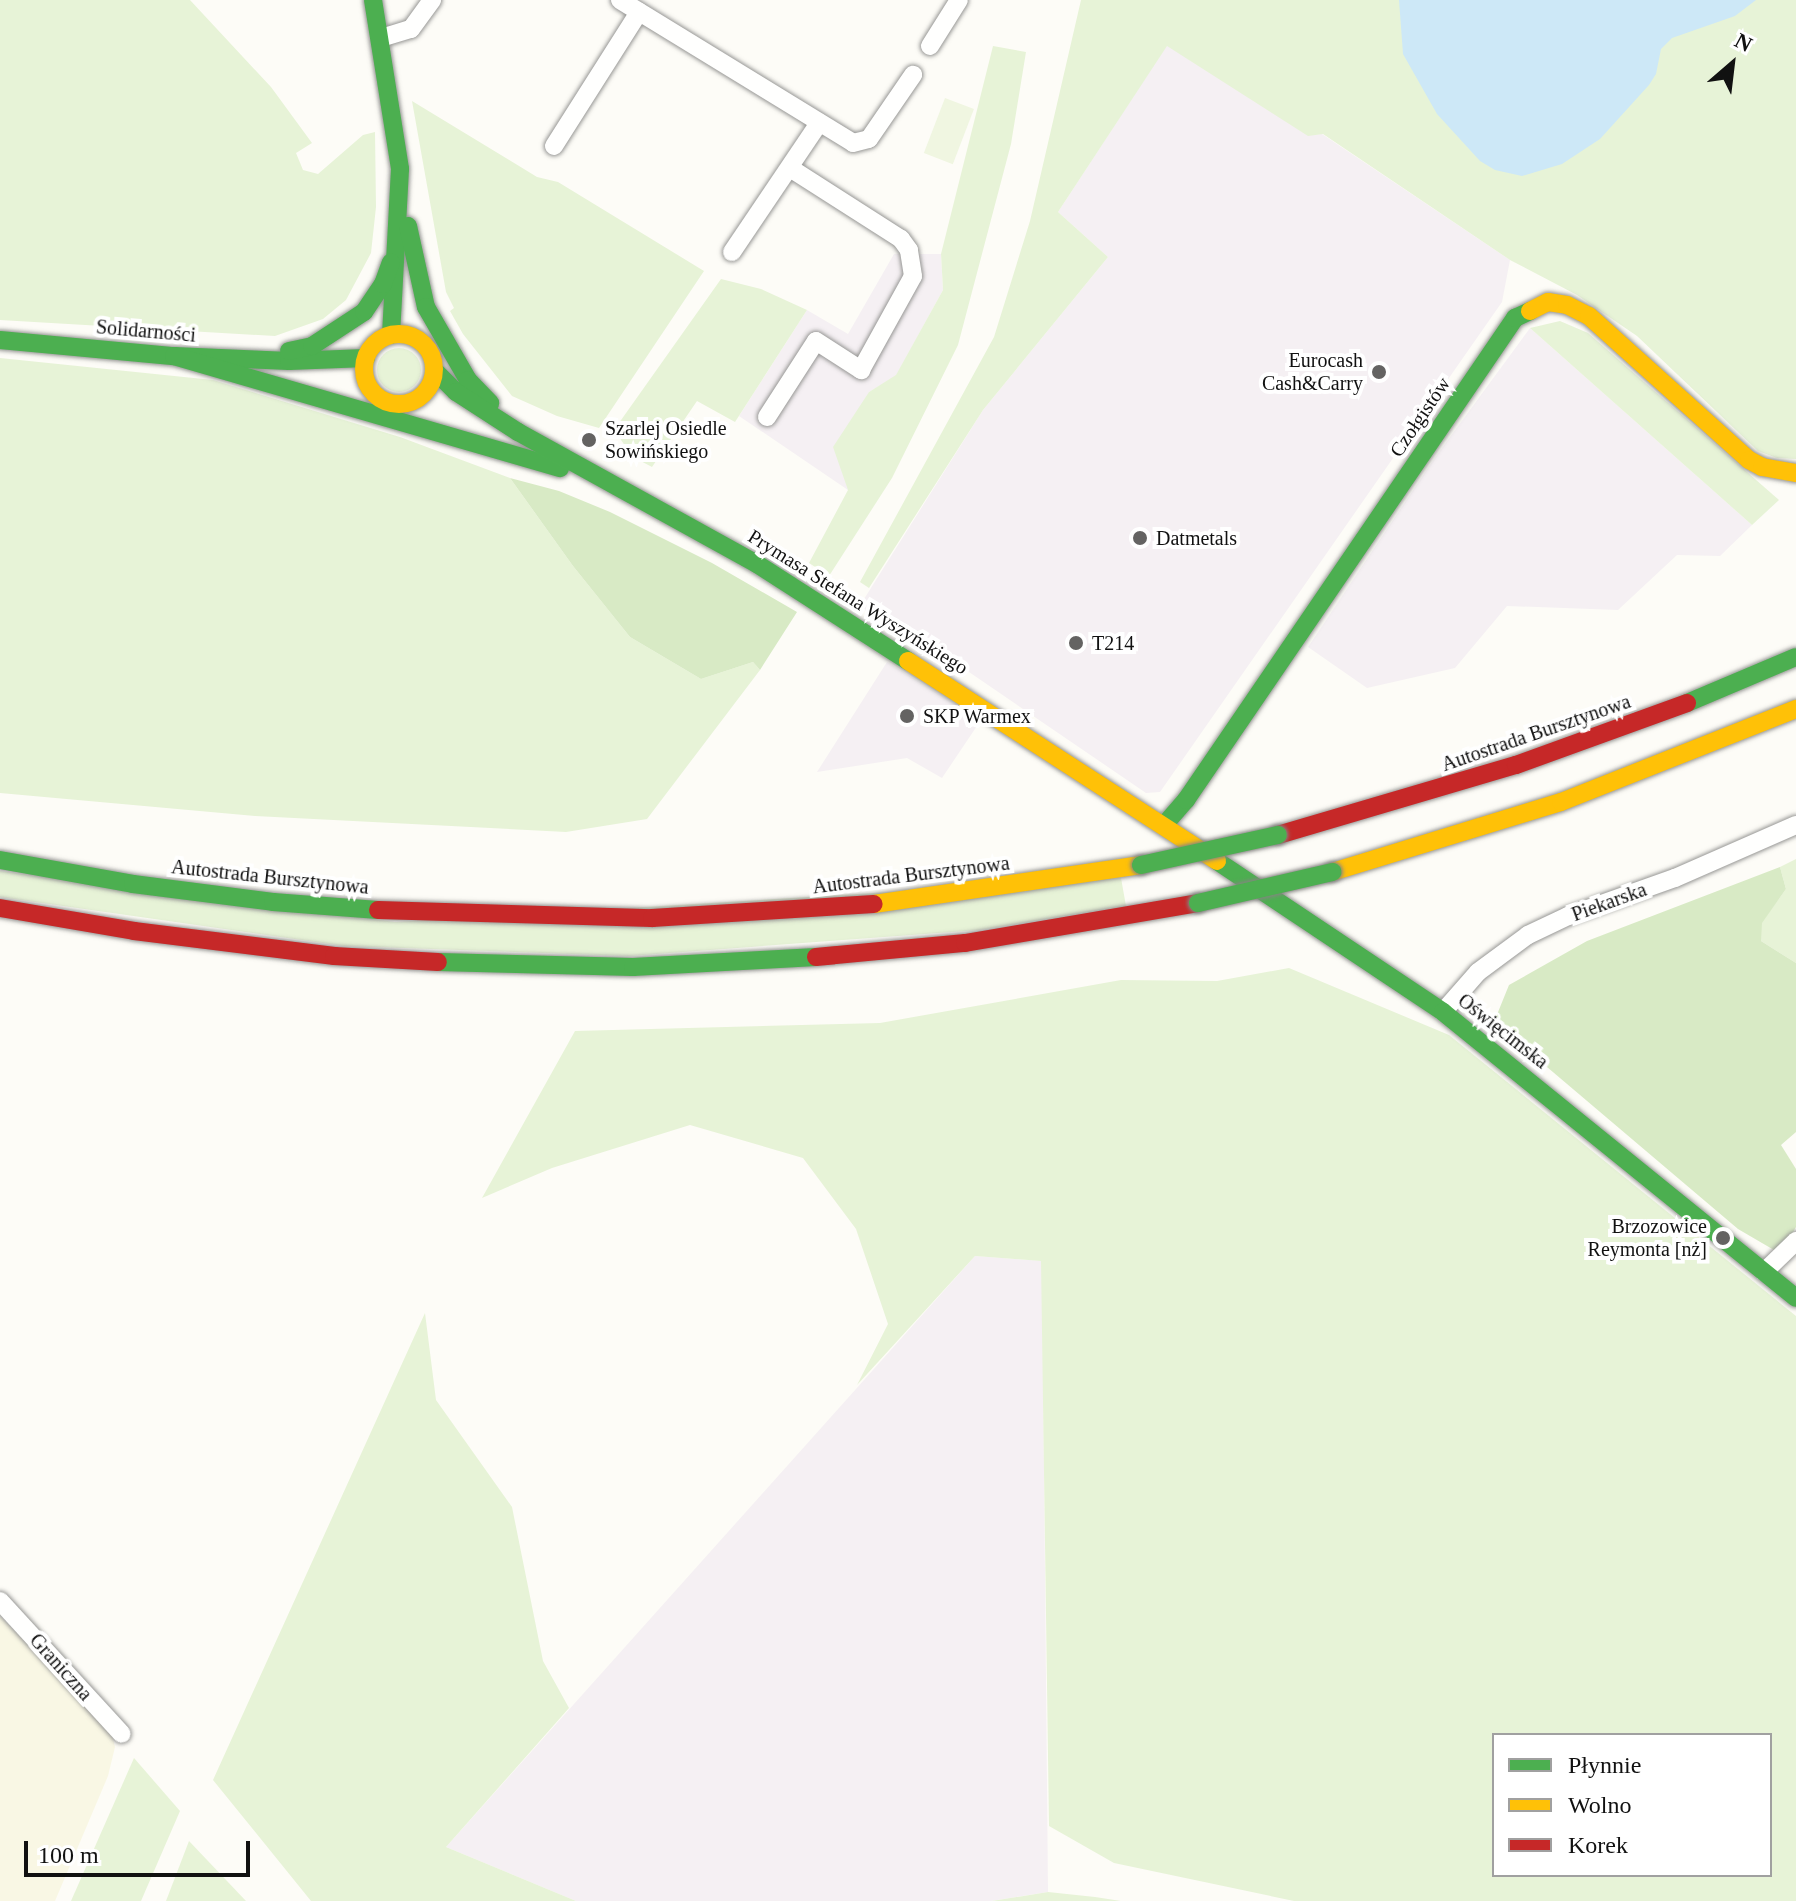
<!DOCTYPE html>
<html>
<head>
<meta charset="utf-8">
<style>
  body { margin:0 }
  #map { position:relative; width:1796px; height:1901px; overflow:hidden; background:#fdfcf7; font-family:Georgia,serif }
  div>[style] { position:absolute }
  .industrial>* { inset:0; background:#f5f0f3 }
  .farmland>* { inset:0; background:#f9f7e4 }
  .green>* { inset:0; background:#e7f3d7 }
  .round { border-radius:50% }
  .forest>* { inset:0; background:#d8eac5 }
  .pitch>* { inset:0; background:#f0f6e1; transform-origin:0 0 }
  .water>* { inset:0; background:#cde8f7 }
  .roads { filter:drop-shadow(0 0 2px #979795) drop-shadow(0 0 2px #979795) }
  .street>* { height:18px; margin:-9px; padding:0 9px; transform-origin:9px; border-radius:9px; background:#fffffe }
  .fast>* { height:18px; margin:-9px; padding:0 9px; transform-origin:9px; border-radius:9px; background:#4caf50 }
  .slow>* { height:18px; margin:-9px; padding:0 9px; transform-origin:9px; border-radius:9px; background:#ffc107 }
  .slow>.ring { margin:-9px; padding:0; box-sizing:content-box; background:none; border:18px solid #ffc107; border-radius:50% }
  .jam>* { height:18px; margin:-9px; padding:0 9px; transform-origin:9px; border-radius:9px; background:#c62828 }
  .bridges { filter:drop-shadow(0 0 2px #858482) drop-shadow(0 0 2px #858482) }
  .fast-bridge>* { height:18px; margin:-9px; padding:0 9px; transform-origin:9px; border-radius:9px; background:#4caf50 }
  .dots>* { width:22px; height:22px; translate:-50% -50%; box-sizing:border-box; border:4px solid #fff; border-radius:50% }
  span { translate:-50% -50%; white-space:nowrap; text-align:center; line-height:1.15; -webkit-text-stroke:8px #fff; paint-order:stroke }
  .street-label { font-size:20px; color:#111 }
  .poi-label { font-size:20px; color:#111 }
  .right { translate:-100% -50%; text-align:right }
  .left { translate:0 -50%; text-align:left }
  .legend { position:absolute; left:1492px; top:1733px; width:280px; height:144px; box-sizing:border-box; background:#fff; border:2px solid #a0a0a0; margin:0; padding:10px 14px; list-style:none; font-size:24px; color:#111 }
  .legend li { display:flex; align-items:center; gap:16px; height:40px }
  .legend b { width:40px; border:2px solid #a0a0a0 }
  .north { position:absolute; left:1692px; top:24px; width:80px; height:80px; -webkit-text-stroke:6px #fff; paint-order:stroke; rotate:28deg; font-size:22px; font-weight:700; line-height:32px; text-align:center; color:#111 }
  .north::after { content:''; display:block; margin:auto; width:28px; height:36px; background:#111; clip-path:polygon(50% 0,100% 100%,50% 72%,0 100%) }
  .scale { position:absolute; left:24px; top:1841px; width:226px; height:36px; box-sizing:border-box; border:4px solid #111; border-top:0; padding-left:10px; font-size:24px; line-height:28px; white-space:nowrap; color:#111; -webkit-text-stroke:6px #fff; paint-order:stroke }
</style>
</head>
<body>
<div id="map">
  <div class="industrial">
    <i style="clip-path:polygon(1167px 45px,1308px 135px,1322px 134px,1510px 260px,1502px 302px,1160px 792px,1146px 793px,969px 672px,859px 607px,983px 410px,1108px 257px,1058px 212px)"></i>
    <i style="clip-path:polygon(894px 254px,941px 254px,943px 290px,896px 376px,869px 392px,848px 490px,739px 416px,807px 310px,848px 334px)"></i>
    <i style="clip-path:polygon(1530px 328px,1752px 525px,1720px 556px,1677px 555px,1618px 610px,1507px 606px,1455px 668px,1367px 688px,1308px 647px,1434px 459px)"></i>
    <i style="clip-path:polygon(887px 662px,981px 720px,942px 778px,907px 758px,817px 772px)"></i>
    <i style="clip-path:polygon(975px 1256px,1042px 1261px,1048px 1892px,991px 1901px,576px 1901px,446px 1847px)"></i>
  </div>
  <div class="farmland">
    <i style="clip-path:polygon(0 1616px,111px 1731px,115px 1747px,108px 1776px,55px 1901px,0 1901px)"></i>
  </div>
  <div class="green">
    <i style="clip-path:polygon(0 0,190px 0,271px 87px,312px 143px,296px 153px,303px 170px,318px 174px,363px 135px,375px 132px,376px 207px,371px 253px,346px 300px,323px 319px,275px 336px,0 320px)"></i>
    <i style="clip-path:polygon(1081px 0,1796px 0,1796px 459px,1777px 458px,1758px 451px,1637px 336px,1577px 295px,1510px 260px,1323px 134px,1308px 136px,1167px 46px,1058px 212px,1108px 257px,983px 410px,869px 588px,860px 582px,994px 337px,1030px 221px)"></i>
    <i style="clip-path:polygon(993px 46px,1026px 52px,1011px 144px,958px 345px,892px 478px,829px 576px,809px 563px,848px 490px,833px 447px,869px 392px,896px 375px,943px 290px,941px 254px)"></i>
    <i style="clip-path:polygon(412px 101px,537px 177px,558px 182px,704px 271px,599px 428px,557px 416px,512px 396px,463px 334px,450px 311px,454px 308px,446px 292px)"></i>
    <i style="clip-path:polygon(721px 279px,761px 289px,807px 310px,735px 422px,697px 401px,652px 467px,633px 457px,614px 430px)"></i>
    <i style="clip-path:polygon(1560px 321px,1588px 333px,1779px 500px,1752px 525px,1530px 328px)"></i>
    <i class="round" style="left:377px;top:348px;width:44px;height:44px"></i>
    <i style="clip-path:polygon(0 358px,213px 380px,400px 437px,510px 478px,573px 566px,630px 637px,701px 679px,753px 662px,760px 670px,647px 819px,566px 832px,255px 816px,0 793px)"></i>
    <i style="clip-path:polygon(1796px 859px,1796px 963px,1761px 941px,1761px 923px,1786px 889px,1780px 867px)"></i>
    <i style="clip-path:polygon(0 871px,395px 922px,1121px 878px,1126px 906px,979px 930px,629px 956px,344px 946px,0 897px)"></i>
    <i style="clip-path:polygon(evenodd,1289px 968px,1449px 1035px,1796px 1316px,1796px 1901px,1294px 1901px,1114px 1863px,1049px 1826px,1041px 1261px,975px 1256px,857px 1385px,888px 1324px,856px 1229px,803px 1158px,690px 1125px,552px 1168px,482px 1198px,575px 1031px,880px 1023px,1121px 980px,1217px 981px,1289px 968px,1770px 1735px,1770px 1875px,1494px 1875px,1494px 1735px,1770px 1735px)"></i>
    <i style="clip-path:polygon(425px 1313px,436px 1400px,512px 1507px,543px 1661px,569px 1708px,446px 1847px,576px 1901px,311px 1901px,213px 1780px)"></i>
    <i style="clip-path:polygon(134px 1758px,180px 1811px,141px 1901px,71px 1901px)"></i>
    <i style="clip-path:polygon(189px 1841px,246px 1901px,166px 1901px)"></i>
    <i style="clip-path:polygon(1048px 1892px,1095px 1897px,1121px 1901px,992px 1901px)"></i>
  </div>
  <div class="forest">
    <i style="clip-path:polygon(510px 478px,559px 491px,610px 512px,712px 563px,797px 612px,760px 670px,753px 662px,701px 679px,630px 637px,573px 566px)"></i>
    <i style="clip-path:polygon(1780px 867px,1786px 889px,1762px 923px,1761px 941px,1796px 963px,1796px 1132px,1781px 1145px,1796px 1169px,1796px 1227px,1781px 1254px,1738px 1229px,1494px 1022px,1509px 985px,1587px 941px)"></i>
  </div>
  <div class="pitch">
    <i style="left:945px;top:98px;width:31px;height:59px;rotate:21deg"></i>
  </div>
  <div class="water">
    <i style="clip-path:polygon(1399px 0,1756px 0,1735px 16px,1672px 38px,1661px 49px,1656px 74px,1649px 85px,1600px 139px,1562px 164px,1522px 176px,1495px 170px,1480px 161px,1437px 114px,1403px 54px)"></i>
  </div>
  <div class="roads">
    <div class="street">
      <i style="left:620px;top:0;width:273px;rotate:31.5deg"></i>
      <i style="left:853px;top:143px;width:16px;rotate:-14deg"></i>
      <i style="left:869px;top:139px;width:78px;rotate:-55.5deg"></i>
      <i style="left:381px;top:38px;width:31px;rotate:-17deg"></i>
      <i style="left:411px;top:29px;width:36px;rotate:-54deg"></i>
      <i style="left:930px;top:46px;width:54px;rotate:-57.8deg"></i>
      <i style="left:554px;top:146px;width:159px;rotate:-57.6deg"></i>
      <i style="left:732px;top:252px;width:156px;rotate:-56deg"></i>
      <i style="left:767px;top:417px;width:90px;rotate:-57.2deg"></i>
      <i style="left:816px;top:341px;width:54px;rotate:32.8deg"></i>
      <i style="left:861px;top:370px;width:107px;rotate:-61deg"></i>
      <i style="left:913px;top:276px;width:26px;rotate:-99deg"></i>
      <i style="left:909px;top:250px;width:14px;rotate:-126deg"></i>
      <i style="left:901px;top:239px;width:132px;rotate:-147.4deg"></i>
      <i style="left:1443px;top:1012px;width:53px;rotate:-48.8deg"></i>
      <i style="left:1478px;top:972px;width:62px;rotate:-36.5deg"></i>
      <i style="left:1528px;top:935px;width:44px;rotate:-25.4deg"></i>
      <i style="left:1568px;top:916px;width:114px;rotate:-19.6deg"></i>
      <i style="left:1675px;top:878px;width:132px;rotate:-23.7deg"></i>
      <i style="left:1764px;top:1272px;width:45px;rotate:-44.1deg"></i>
      <i style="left:0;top:1601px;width:180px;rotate:47.5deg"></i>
    </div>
    <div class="fast">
      <i style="left:373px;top:0;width:171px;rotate:80.9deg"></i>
      <i style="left:400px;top:169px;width:166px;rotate:93.1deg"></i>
      <i style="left:408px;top:226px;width:83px;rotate:77.5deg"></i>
      <i style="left:426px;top:307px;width:84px;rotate:60.1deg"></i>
      <i style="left:468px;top:380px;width:32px;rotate:46deg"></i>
      <i style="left:0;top:340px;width:175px;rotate:5.3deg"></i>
      <i style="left:174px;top:356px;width:115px;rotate:2.5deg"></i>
      <i style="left:289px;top:361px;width:77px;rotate:-2.2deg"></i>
      <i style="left:289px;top:351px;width:24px;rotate:-12deg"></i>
      <i style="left:312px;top:346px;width:62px;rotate:-33.2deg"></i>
      <i style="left:364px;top:312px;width:34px;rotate:-56deg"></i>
      <i style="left:383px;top:284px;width:23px;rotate:-70deg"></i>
      <i style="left:174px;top:356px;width:402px;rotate:16.2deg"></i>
      <i style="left:434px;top:370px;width:31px;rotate:45deg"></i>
      <i style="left:456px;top:392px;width:74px;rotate:32.8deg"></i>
      <i style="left:518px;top:432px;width:273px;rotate:28.9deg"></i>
      <i style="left:757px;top:564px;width:179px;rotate:32.7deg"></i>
      <i style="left:1687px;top:703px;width:118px;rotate:-22.9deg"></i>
      <i style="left:1165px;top:824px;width:32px;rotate:-49deg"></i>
      <i style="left:1186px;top:800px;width:584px;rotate:-55.68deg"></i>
      <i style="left:1515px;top:318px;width:17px;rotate:-25deg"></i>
      <i style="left:0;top:860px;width:135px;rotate:10.2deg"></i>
      <i style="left:133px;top:884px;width:141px;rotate:7.3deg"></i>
      <i style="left:273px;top:902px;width:105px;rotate:4.4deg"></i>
      <i style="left:1217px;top:861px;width:272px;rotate:33.7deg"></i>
      <i style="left:1443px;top:1012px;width:454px;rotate:39deg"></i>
      <i style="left:438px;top:962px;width:195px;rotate:1.5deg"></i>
      <i style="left:633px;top:967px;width:183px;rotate:-3.1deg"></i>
    </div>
    <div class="slow">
      <i style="left:1530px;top:311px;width:20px;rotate:-27deg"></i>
      <i style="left:1548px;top:302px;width:19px;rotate:9deg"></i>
      <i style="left:1567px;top:305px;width:25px;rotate:27deg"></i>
      <i style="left:1589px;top:316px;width:215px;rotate:42deg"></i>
      <i style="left:1749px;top:460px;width:15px;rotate:28deg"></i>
      <i style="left:1762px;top:467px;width:35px;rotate:10deg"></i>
      <i class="ring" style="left:364px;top:334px;width:52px;height:52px"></i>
      <i style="left:908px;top:661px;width:368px;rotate:32.9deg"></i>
      <i style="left:1332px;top:872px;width:239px;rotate:-17deg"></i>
      <i style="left:1561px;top:802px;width:253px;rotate:-21.6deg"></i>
      <i style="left:874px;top:904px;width:270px;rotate:-8.3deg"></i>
    </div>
    <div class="jam">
      <i style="left:1278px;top:835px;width:248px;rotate:-16.4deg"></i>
      <i style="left:1516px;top:765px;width:182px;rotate:-19.9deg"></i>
      <i style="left:0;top:908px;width:136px;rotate:9.7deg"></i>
      <i style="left:134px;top:931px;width:202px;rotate:7.1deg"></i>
      <i style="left:334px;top:956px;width:104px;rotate:3.3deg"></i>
      <i style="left:378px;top:910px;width:274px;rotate:1.7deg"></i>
      <i style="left:652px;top:918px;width:222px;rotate:-3.6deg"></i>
      <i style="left:816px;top:957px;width:150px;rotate:-5.4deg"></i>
      <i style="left:965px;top:943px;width:236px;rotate:-9.7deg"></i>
    </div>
  </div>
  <div class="bridges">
    <div class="fast-bridge">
      <i style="left:1141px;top:865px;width:140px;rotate:-12.4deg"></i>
      <i style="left:1198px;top:903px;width:138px;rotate:-13deg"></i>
    </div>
  </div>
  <div class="dots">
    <i style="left:1379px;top:372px;background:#646362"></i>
    <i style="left:589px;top:440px;background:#646362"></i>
    <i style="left:1140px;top:538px;background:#646362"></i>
    <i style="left:1076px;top:643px;background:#646362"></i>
    <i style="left:907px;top:716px;background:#646362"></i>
    <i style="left:1723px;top:1238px;background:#646362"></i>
  </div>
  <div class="street-label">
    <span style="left:146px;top:331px;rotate:5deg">Solidarności</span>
    <span style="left:1420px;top:417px;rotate:-56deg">Czołgistów</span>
    <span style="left:858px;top:602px;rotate:32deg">Prymasa Stefana Wyszyńskiego</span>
    <span style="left:1536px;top:733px;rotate:-19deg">Autostrada Bursztynowa</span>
    <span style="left:911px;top:875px;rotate:-7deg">Autostrada Bursztynowa</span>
    <span style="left:270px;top:877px;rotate:6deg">Autostrada Bursztynowa</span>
    <span style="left:1609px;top:902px;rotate:-20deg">Piekarska</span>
    <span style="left:1503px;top:1031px;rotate:38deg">Oświęcimska</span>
    <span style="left:61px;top:1667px;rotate:48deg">Graniczna</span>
  </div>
  <div class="poi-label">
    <span class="right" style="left:1363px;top:372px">Eurocash<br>Cash&amp;Carry</span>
    <span class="left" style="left:605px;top:440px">Szarlej Osiedle<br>Sowińskiego</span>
    <span class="left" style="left:1156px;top:538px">Datmetals</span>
    <span class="left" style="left:1092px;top:643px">T214</span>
    <span class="left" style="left:923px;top:716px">SKP Warmex</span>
    <span class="right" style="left:1707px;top:1238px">Brzozowice<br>Reymonta [nż]</span>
  </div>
  <ul class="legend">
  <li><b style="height:10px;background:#4caf50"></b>Płynnie</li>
  <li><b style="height:10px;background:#ffc107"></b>Wolno</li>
  <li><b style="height:10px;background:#c62828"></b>Korek</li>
  </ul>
  <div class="north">N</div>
  <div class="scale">100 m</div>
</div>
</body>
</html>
